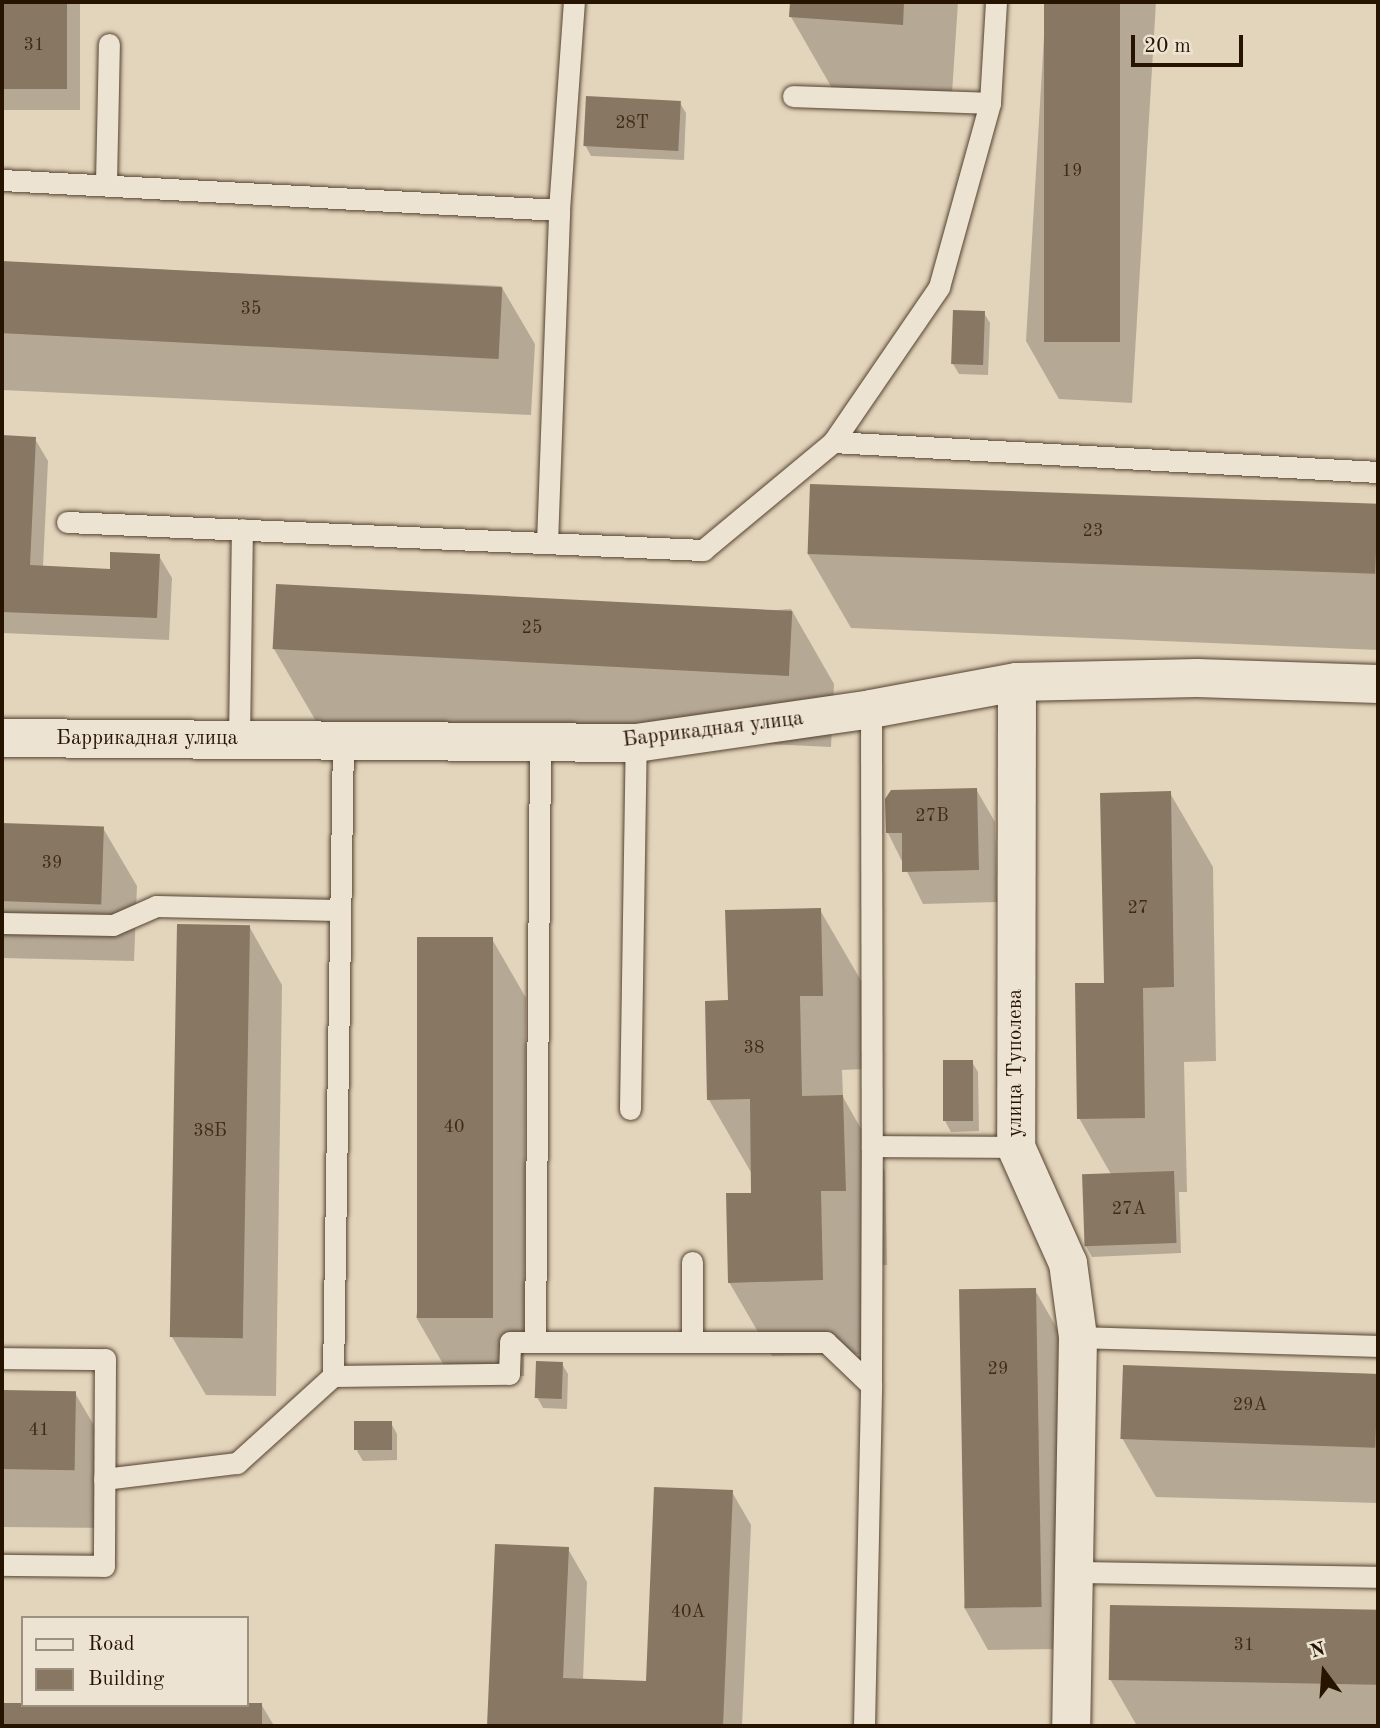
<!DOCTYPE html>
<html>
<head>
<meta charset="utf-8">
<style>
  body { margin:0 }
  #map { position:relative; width:1380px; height:1728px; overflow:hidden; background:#e3d4bc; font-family:"Old Standard TT",serif }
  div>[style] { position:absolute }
  .shadow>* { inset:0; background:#0003; transform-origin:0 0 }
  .building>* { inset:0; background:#887762; transform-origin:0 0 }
  .roads { filter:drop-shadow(0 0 2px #55432f) drop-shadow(0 0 2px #55432f) }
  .lane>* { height:21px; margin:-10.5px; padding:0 10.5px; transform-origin:10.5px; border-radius:10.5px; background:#ede3d3 }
  .street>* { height:38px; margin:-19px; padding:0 19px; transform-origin:19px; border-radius:19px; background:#ede3d3 }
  span { translate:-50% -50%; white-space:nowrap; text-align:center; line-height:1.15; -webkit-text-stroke:5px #ede3d3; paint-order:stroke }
  .number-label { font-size:18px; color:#3e2c18 }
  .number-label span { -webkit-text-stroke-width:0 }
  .street-label { font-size:21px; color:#261300 }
  .frame { position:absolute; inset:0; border:4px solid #261300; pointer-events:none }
  .legend { position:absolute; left:21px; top:1616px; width:228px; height:91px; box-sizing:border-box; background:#ede3d3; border:2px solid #9d907f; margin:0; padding:9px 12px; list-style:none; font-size:21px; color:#261300 }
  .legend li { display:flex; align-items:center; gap:14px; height:35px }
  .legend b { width:35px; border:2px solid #9d907f }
  .north { position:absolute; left:1289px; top:1637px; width:70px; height:70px; -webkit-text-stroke:5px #ede3d3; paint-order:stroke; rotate:344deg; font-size:19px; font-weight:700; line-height:28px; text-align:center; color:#261300 }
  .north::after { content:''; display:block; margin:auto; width:24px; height:32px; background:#261300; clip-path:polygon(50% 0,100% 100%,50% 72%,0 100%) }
  .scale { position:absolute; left:1131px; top:35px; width:112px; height:32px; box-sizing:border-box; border:4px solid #261300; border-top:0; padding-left:9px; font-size:21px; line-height:24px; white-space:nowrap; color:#261300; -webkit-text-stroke:5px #ede3d3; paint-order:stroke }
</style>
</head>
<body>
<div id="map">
  <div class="shadow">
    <i style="left:2px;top:2px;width:78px;height:108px"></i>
    <i style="clip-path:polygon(792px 2px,958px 2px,951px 109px,840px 102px,791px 17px)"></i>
    <i style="clip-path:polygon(1046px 2px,1156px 2px,1132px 403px,1059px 399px,1026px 341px)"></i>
    <i style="clip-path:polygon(680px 103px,686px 113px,684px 160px,591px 156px,585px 145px)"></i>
    <i style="clip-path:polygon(2px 262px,501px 286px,535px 344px,531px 415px,2px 390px)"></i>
    <i style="clip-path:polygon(984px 313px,990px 323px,988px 375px,959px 374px,953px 364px)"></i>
    <i style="clip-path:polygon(2px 437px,35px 439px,48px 461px,43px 567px,112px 570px,159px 556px,172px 578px,169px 640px,2px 633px)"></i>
    <i style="clip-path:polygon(811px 486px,1378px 509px,1378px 650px,851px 628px,808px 554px)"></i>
    <i style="clip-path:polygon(791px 609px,834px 684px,831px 747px,317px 723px,274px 649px)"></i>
    <i style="clip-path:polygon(976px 789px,995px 822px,997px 902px,923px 904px,888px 833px)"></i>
    <i style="clip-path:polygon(1170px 793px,1213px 867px,1216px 1061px,1184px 1062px,1187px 1192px,1179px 1192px,1181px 1253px,1092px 1257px,1086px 1246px,1112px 1176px,1079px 1118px,1106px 984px)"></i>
    <i style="clip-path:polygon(2px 825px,103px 828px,137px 886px,134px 961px,2px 958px)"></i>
    <i style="clip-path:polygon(820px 910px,863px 984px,865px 1069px,842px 1070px,843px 1097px,885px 1171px,887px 1265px,863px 1265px,865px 1354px,772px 1356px,729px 1282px,753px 1194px,752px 1174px,709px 1100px,729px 1002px)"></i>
    <i style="clip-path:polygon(249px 926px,282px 985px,276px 1396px,206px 1395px,172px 1337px)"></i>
    <i style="clip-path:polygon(492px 939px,526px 998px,524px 1376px,450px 1376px,416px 1317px)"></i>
    <i style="clip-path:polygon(972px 1062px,978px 1072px,979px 1131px,951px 1132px,945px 1121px)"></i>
    <i style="clip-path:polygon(1035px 1290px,1059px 1332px,1062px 1649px,988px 1650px,964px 1607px)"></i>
    <i style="clip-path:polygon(562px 1364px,568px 1374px,567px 1409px,543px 1408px,537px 1397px)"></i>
    <i style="clip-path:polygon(1124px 1367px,1378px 1374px,1378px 1503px,1156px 1497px,1122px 1438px)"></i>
    <i style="clip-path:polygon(2px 1392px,75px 1393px,109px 1451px,108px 1528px,2px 1527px)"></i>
    <i style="clip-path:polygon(391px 1423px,397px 1434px,397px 1460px,363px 1461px,357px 1451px)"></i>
    <i style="clip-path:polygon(732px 1492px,751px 1525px,742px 1726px,489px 1726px,497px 1546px,568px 1549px,587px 1582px,583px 1680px,648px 1683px)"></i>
    <i style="clip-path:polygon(1112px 1607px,1378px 1613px,1378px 1726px,1137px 1726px,1110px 1679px)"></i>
    <i style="left:261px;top:1704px;width:26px;height:259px;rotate:59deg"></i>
  </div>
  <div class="building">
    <i style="left:2px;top:2px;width:65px;height:87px"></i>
    <i style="clip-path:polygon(790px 2px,904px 2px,903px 25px,789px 17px)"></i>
    <i style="left:1044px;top:2px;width:76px;height:340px"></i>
    <i style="left:586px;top:96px;width:95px;height:50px;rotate:3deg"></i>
    <i style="left:2px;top:261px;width:501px;height:72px;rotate:3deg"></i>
    <i style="left:953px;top:310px;width:32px;height:54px;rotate:2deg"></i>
    <i style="clip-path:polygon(2px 435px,36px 437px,30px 565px,110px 569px,110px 552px,160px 554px,157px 618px,2px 612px)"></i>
    <i style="left:810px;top:484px;width:568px;height:70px;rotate:2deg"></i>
    <i style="left:276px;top:584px;width:517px;height:65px;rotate:3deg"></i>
    <i style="clip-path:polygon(977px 788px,979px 870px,902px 872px,902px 833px,886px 833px,885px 799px,891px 790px)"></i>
    <i style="clip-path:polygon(1171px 791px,1174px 987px,1143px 988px,1145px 1118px,1077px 1119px,1075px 983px,1104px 983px,1100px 793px)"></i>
    <i style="left:2px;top:823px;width:102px;height:78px;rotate:2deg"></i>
    <i style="clip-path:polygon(821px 908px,823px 996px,800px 996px,802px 1096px,843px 1095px,846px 1191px,821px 1191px,823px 1280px,728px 1283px,726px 1193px,751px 1193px,750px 1099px,707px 1100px,705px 1001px,728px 1000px,725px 910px)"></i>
    <i style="left:177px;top:924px;width:73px;height:413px;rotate:1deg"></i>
    <i style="left:417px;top:937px;width:76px;height:381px"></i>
    <i style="left:943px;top:1060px;width:30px;height:61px"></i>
    <i style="left:1174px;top:1171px;width:72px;height:92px;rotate:88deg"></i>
    <i style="left:1036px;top:1288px;width:319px;height:77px;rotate:89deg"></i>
    <i style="left:536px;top:1361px;width:27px;height:37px;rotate:2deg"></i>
    <i style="left:1123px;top:1365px;width:255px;height:74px;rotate:2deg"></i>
    <i style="left:2px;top:1390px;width:74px;height:79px;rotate:1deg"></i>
    <i style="left:392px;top:1421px;width:29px;height:38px;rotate:90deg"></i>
    <i style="clip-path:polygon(654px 1487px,733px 1490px,723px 1726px,487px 1726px,495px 1544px,569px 1547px,563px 1678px,646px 1681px)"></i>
    <i style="left:1110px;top:1605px;width:268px;height:75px;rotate:1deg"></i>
    <i style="left:2px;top:1703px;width:260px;height:23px"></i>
  </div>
  <div class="roads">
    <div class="lane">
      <i style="left:793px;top:96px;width:197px;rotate:2deg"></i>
      <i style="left:2px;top:180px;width:558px;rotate:3.08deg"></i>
      <i style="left:106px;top:183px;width:139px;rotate:-88.8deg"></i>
      <i style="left:833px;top:442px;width:546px;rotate:3.15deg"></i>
      <i style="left:67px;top:522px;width:637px;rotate:2.52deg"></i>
      <i style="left:703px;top:550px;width:169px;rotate:-39.7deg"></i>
      <i style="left:833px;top:442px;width:188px;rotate:-55.6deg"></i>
      <i style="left:939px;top:287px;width:191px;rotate:-74.5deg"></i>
      <i style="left:990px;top:103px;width:101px;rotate:-86.6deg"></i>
      <i style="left:547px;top:543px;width:333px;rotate:-87.9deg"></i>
      <i style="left:559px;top:210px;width:209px;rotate:-85.9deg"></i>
      <i style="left:871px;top:709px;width:437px;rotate:89.9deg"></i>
      <i style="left:872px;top:1146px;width:144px;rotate:0.4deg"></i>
      <i style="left:239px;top:740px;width:211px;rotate:-89.2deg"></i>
      <i style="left:2px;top:923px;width:111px;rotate:1deg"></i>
      <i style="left:113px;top:925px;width:47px;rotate:-23.8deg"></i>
      <i style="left:156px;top:906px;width:181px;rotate:1.3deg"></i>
      <i style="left:630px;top:1109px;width:366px;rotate:-89.1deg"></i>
      <i style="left:1078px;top:1337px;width:300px;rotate:1.7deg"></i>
      <i style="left:535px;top:1342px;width:598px;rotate:-89.52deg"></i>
      <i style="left:692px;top:1342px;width:80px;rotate:-90deg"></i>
      <i style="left:2px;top:1358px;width:103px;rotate:0.6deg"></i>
      <i style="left:105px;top:1359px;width:207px;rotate:90.3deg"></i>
      <i style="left:104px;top:1566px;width:102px;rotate:-179.4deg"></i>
      <i style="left:333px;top:1376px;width:636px;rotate:-89.1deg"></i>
      <i style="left:104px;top:1479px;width:134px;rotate:-6.9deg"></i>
      <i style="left:237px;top:1463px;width:130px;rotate:-42.2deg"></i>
      <i style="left:333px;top:1376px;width:176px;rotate:-0.7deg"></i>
      <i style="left:509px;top:1374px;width:32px;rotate:-88deg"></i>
      <i style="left:510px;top:1342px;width:316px"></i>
      <i style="left:826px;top:1342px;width:62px;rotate:43.7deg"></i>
      <i style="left:871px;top:1385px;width:239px;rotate:-89.8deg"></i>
      <i style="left:1074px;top:1572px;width:304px;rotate:0.9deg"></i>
      <i style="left:864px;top:1726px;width:341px;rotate:-88.8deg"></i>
    </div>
    <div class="street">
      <i style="left:1017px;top:682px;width:465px;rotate:90.1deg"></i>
      <i style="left:1016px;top:1147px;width:127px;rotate:65.9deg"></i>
      <i style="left:1068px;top:1263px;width:75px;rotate:82.3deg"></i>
      <i style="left:1078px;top:1337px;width:389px;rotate:91deg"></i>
      <i style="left:2px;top:738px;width:634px;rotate:0.45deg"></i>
      <i style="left:636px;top:743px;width:237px;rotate:-8.2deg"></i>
      <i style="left:871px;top:709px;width:148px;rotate:-10.5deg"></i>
      <i style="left:1017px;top:682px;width:180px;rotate:-1.3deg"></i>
      <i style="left:1197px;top:678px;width:181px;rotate:1.9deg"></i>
    </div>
  </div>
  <div class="number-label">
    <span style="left:34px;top:45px">31</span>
    <span style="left:632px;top:123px">28Т</span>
    <span style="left:1072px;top:171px">19</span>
    <span style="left:251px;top:309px">35</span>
    <span style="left:1093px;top:531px">23</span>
    <span style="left:532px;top:628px">25</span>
    <span style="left:932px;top:816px">27В</span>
    <span style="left:52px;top:863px">39</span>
    <span style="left:1138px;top:908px">27</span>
    <span style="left:754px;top:1048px">38</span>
    <span style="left:454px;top:1127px">40</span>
    <span style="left:210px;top:1131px">38Б</span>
    <span style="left:1129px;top:1209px">27А</span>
    <span style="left:998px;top:1369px">29</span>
    <span style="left:1250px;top:1405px">29А</span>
    <span style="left:39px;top:1430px">41</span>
    <span style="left:688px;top:1612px">40А</span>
    <span style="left:1244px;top:1645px">31</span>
  </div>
  <div class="street-label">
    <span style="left:713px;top:730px;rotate:-7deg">Баррикадная улица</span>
    <span style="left:147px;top:739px">Баррикадная улица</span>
    <span style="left:1016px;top:1063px;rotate:-90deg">улица Туполева</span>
  </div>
  <div class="frame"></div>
  <ul class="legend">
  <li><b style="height:9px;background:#ede3d3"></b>Road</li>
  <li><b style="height:19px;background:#887762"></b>Building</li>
  </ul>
  <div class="north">N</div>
  <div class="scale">20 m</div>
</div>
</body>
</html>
